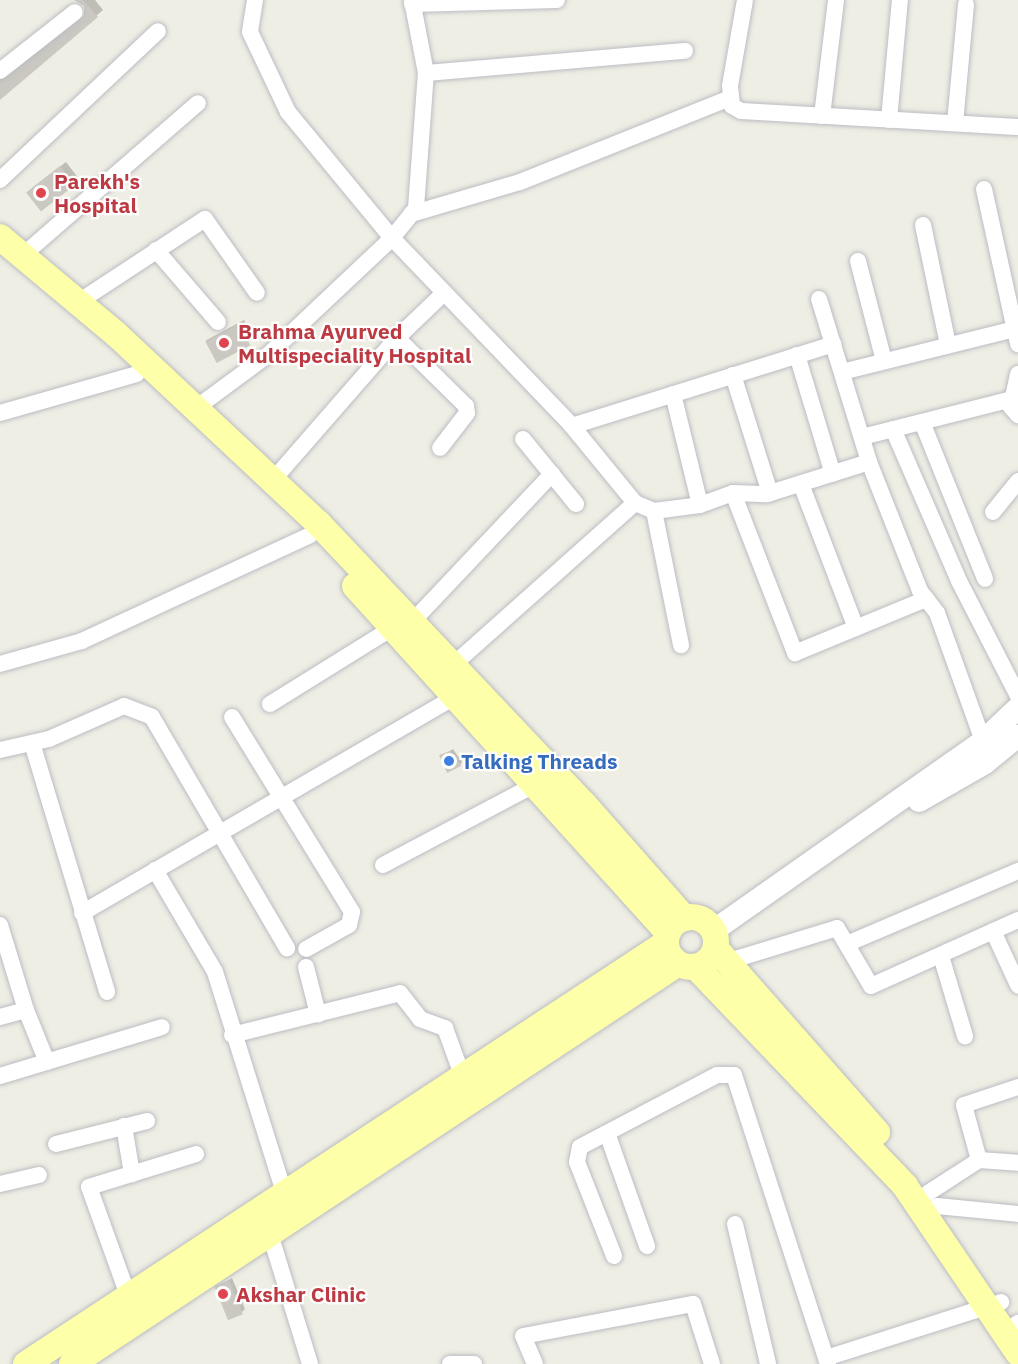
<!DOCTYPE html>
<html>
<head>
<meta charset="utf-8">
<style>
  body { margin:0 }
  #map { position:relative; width:1018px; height:1364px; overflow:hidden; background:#efeee4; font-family:"IBM Plex Sans",sans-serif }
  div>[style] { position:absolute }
  .shadow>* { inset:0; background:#0003; transform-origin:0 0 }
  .building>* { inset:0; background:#cac8c1; transform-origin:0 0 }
  .roads { filter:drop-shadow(0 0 2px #bbbcc3) drop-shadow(0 0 2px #bbbcc3) }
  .street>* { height:16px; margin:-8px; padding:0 8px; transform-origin:8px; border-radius:8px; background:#fff }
  .secondary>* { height:22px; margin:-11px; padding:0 11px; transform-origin:11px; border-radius:11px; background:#fff }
  .primary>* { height:26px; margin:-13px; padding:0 13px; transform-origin:13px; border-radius:13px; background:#feffa9 }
  .primary>.ring { margin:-13px; padding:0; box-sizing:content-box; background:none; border:26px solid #feffa9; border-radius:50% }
  .dots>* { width:16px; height:16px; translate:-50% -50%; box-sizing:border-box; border:3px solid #fff; border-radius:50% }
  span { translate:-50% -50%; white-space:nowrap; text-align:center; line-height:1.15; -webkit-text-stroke:4.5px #fff; paint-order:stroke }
  .health-label { font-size:21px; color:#be3a42; font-weight:700 }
  .left { translate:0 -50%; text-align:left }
  .shop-label { font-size:21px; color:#366cbe; font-weight:700 }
</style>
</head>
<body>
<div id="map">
  <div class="shadow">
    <i style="clip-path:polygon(76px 0,95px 0,103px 10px,0 98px,0 71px,14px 73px,83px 19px,85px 5px)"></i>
    <i style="clip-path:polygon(66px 162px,79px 179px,74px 184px,32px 188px)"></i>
    <i style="left:244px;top:320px;width:21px;height:43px;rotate:62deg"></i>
    <i style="clip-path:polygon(453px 749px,462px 762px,460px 765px,441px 756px)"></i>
    <i style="clip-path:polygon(232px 1278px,245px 1309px,242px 1312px,220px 1285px)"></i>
  </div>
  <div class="building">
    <i style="clip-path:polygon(74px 0,83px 0,98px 17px,0 100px,0 81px,84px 16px,84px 6px)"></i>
    <i style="left:60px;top:166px;width:24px;height:43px;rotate:52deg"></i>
    <i style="left:239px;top:324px;width:24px;height:38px;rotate:62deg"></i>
    <i style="clip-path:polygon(450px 751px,461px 766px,447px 773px,439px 755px)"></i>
    <i style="left:229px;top:1280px;width:37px;height:16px;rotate:68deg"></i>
  </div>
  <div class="roads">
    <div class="street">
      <i style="left:255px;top:0;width:32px;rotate:99deg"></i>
      <i style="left:250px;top:32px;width:89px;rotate:64.6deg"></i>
      <i style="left:288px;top:112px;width:163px;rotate:50.5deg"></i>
      <i style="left:392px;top:238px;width:260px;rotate:46.2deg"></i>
      <i style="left:572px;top:426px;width:99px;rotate:50.7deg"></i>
      <i style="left:745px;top:0;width:87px;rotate:99.9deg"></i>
      <i style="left:730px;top:86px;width:20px;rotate:84deg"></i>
      <i style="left:732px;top:106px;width:10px;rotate:29deg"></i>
      <i style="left:741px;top:111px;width:277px;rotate:3.3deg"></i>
      <i style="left:412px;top:4px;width:145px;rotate:-1.6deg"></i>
      <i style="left:0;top:71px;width:95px;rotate:-38.2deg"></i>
      <i style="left:426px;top:73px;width:260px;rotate:-4.9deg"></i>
      <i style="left:822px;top:116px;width:117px;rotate:-83.1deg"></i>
      <i style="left:889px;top:120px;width:121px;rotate:-84.8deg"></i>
      <i style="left:955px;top:123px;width:119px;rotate:-84.7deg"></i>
      <i style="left:0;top:180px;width:217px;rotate:-43.3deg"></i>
      <i style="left:984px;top:189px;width:159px;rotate:77.6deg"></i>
      <i style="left:411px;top:214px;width:114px;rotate:-16.4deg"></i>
      <i style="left:520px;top:182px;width:226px;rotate:-21.8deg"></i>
      <i style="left:923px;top:225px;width:123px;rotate:78.2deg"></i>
      <i style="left:156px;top:250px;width:95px;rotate:49.3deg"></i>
      <i style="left:22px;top:256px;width:233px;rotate:-41deg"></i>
      <i style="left:858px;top:261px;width:103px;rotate:75.4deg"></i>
      <i style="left:819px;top:299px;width:170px;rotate:72.9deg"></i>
      <i style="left:869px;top:462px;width:139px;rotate:68.4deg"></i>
      <i style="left:920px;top:591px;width:28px;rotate:52deg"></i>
      <i style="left:937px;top:613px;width:136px;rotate:70.2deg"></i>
      <i style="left:77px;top:303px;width:153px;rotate:-33.3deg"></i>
      <i style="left:205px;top:219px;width:90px;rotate:54.9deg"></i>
      <i style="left:397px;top:338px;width:97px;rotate:44.6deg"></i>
      <i style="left:466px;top:406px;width:7px;rotate:82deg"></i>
      <i style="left:467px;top:413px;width:44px;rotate:127.6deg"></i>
      <i style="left:797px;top:355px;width:124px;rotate:73.2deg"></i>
      <i style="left:842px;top:372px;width:178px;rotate:-14deg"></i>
      <i style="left:1018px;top:374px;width:34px;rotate:102deg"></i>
      <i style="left:1011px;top:407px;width:11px;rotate:49deg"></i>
      <i style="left:733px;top:375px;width:124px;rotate:72.6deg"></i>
      <i style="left:673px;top:394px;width:114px;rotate:76.3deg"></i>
      <i style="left:196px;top:408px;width:89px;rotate:-36.4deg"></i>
      <i style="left:268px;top:355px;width:170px;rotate:-43.3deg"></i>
      <i style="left:392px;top:238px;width:38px;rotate:-51deg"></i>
      <i style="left:416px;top:208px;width:135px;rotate:-85.8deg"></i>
      <i style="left:426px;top:73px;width:74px;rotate:-100.9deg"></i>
      <i style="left:0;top:413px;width:142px;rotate:-15.9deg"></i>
      <i style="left:922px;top:422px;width:169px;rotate:68.1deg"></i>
      <i style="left:572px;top:426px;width:274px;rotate:-17.4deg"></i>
      <i style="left:893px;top:429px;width:166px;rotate:66.5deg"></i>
      <i style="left:959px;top:581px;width:129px;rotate:62.8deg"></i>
      <i style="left:862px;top:437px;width:155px;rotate:-14.2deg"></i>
      <i style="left:523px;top:439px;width:84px;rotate:50.8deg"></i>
      <i style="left:273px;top:480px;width:189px;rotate:-48.9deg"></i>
      <i style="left:397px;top:338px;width:65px;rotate:-43.8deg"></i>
      <i style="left:801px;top:484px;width:154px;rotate:69.1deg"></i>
      <i style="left:733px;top:493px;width:172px;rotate:68.8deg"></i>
      <i style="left:795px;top:653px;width:142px;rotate:-22.4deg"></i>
      <i style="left:654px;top:511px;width:137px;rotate:78.6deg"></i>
      <i style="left:993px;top:512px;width:40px;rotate:-51deg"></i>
      <i style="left:412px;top:622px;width:204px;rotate:-46.6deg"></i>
      <i style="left:0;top:664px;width:85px;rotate:-15.7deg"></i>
      <i style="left:82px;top:641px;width:251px;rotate:-24.9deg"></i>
      <i style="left:453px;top:665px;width:244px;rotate:-41.7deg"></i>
      <i style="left:635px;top:503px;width:21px;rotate:23deg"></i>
      <i style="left:654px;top:511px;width:46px;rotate:-7.4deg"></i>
      <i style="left:700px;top:505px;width:35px;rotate:-20deg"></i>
      <i style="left:733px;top:493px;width:34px;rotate:2deg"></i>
      <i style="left:767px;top:494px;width:107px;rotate:-17.4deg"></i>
      <i style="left:270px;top:704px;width:144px;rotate:-31.9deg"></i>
      <i style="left:232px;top:717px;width:229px;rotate:58.4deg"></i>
      <i style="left:352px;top:912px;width:13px;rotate:103deg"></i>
      <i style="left:349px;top:925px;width:49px;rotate:150.8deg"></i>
      <i style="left:32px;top:743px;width:260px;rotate:73.2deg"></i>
      <i style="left:0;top:750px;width:50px;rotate:-12.7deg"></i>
      <i style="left:49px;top:739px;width:82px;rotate:-23.7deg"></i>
      <i style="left:124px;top:706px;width:30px;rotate:21deg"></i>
      <i style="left:152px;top:717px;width:268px;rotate:59.7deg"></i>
      <i style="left:383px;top:865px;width:171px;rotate:-27.9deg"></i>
      <i style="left:155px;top:870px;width:118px;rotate:59.5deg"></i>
      <i style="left:215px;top:972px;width:235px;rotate:72.6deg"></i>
      <i style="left:82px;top:913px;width:431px;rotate:-30.1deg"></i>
      <i style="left:0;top:925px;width:89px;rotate:73deg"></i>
      <i style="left:26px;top:1010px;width:27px;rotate:165deg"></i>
      <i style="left:993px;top:931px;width:60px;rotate:65.2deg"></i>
      <i style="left:849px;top:943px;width:184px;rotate:-23.1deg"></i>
      <i style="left:941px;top:956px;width:84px;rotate:73.3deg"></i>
      <i style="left:726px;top:962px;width:116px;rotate:-17deg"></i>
      <i style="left:837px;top:928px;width:67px;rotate:59.6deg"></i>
      <i style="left:871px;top:986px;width:161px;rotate:-24.2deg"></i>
      <i style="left:306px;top:967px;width:49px;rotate:75.7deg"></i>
      <i style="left:26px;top:1010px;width:56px;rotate:68deg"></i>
      <i style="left:232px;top:1035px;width:173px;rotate:-14deg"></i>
      <i style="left:400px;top:993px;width:33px;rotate:52deg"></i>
      <i style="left:420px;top:1019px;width:27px;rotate:20deg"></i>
      <i style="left:445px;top:1028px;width:59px;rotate:70deg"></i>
      <i style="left:0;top:1076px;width:169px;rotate:-16.8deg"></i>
      <i style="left:124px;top:1126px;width:49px;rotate:80.5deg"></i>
      <i style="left:607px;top:1133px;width:120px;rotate:70.5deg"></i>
      <i style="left:56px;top:1144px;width:94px;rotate:-14.2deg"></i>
      <i style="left:979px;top:1160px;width:39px;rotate:4deg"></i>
      <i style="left:0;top:1184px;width:40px;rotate:-13deg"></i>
      <i style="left:928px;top:1193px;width:61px;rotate:-32.9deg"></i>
      <i style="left:979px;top:1160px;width:57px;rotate:-105.3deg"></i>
      <i style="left:964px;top:1105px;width:57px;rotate:-18.4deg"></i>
      <i style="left:937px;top:1206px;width:81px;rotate:5.6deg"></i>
      <i style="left:735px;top:1224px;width:144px;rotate:76.7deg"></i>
      <i style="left:270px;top:1234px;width:136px;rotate:72.9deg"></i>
      <i style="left:614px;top:1256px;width:101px;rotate:-111.5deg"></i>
      <i style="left:577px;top:1162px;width:15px;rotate:-79deg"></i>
      <i style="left:580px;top:1147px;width:155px;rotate:-27.7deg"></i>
      <i style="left:717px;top:1075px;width:17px"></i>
      <i style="left:734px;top:1075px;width:304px;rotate:72deg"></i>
      <i style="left:129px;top:1298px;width:118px;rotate:-109.8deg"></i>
      <i style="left:89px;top:1187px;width:112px;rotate:-17.1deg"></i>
      <i style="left:1015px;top:1325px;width:4px;rotate:-34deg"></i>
      <i style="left:826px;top:1358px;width:184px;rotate:-17.7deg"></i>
      <i style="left:450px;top:1364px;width:24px"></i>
      <i style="left:535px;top:1364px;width:30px;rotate:-113deg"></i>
      <i style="left:523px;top:1336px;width:173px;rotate:-10.7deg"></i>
      <i style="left:693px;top:1304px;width:63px;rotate:72.4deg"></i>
    </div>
    <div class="secondary">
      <i style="left:919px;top:801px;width:76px;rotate:-29.9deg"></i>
      <i style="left:985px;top:763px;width:43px;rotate:-39.3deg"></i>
      <i style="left:713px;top:931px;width:330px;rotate:-35.1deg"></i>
      <i style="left:983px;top:741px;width:48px;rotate:-43.3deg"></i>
    </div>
    <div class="primary">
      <i style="left:0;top:237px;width:151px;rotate:39.9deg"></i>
      <i style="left:116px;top:334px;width:277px;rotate:43.1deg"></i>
      <i style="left:318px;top:523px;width:387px;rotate:46.6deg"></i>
      <i style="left:584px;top:804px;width:152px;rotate:48.7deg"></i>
      <i style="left:355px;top:586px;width:467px;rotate:47.9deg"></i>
      <i class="ring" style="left:666px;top:917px;width:24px;height:24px"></i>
      <i style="left:716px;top:949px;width:244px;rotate:48.7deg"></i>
      <i style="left:696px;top:967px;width:303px;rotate:46.3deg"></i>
      <i style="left:905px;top:1186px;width:202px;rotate:55.9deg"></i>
      <i style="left:26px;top:1364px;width:766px;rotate:-33.34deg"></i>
      <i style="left:72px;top:1364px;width:725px;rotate:-33.47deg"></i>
    </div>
  </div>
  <div class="dots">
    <i style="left:41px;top:193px;background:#e0444e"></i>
    <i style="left:224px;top:343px;background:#e0444e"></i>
    <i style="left:449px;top:761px;background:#3f7fe0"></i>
    <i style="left:223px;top:1294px;background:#e0444e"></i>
  </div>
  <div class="health-label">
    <span class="left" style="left:54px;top:193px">Parekh's<br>Hospital</span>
    <span class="left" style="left:238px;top:343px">Brahma Ayurved<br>Multispeciality Hospital</span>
    <span class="left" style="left:236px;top:1294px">Akshar Clinic</span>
  </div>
  <div class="shop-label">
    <span class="left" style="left:461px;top:761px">Talking Threads</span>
  </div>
</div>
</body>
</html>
